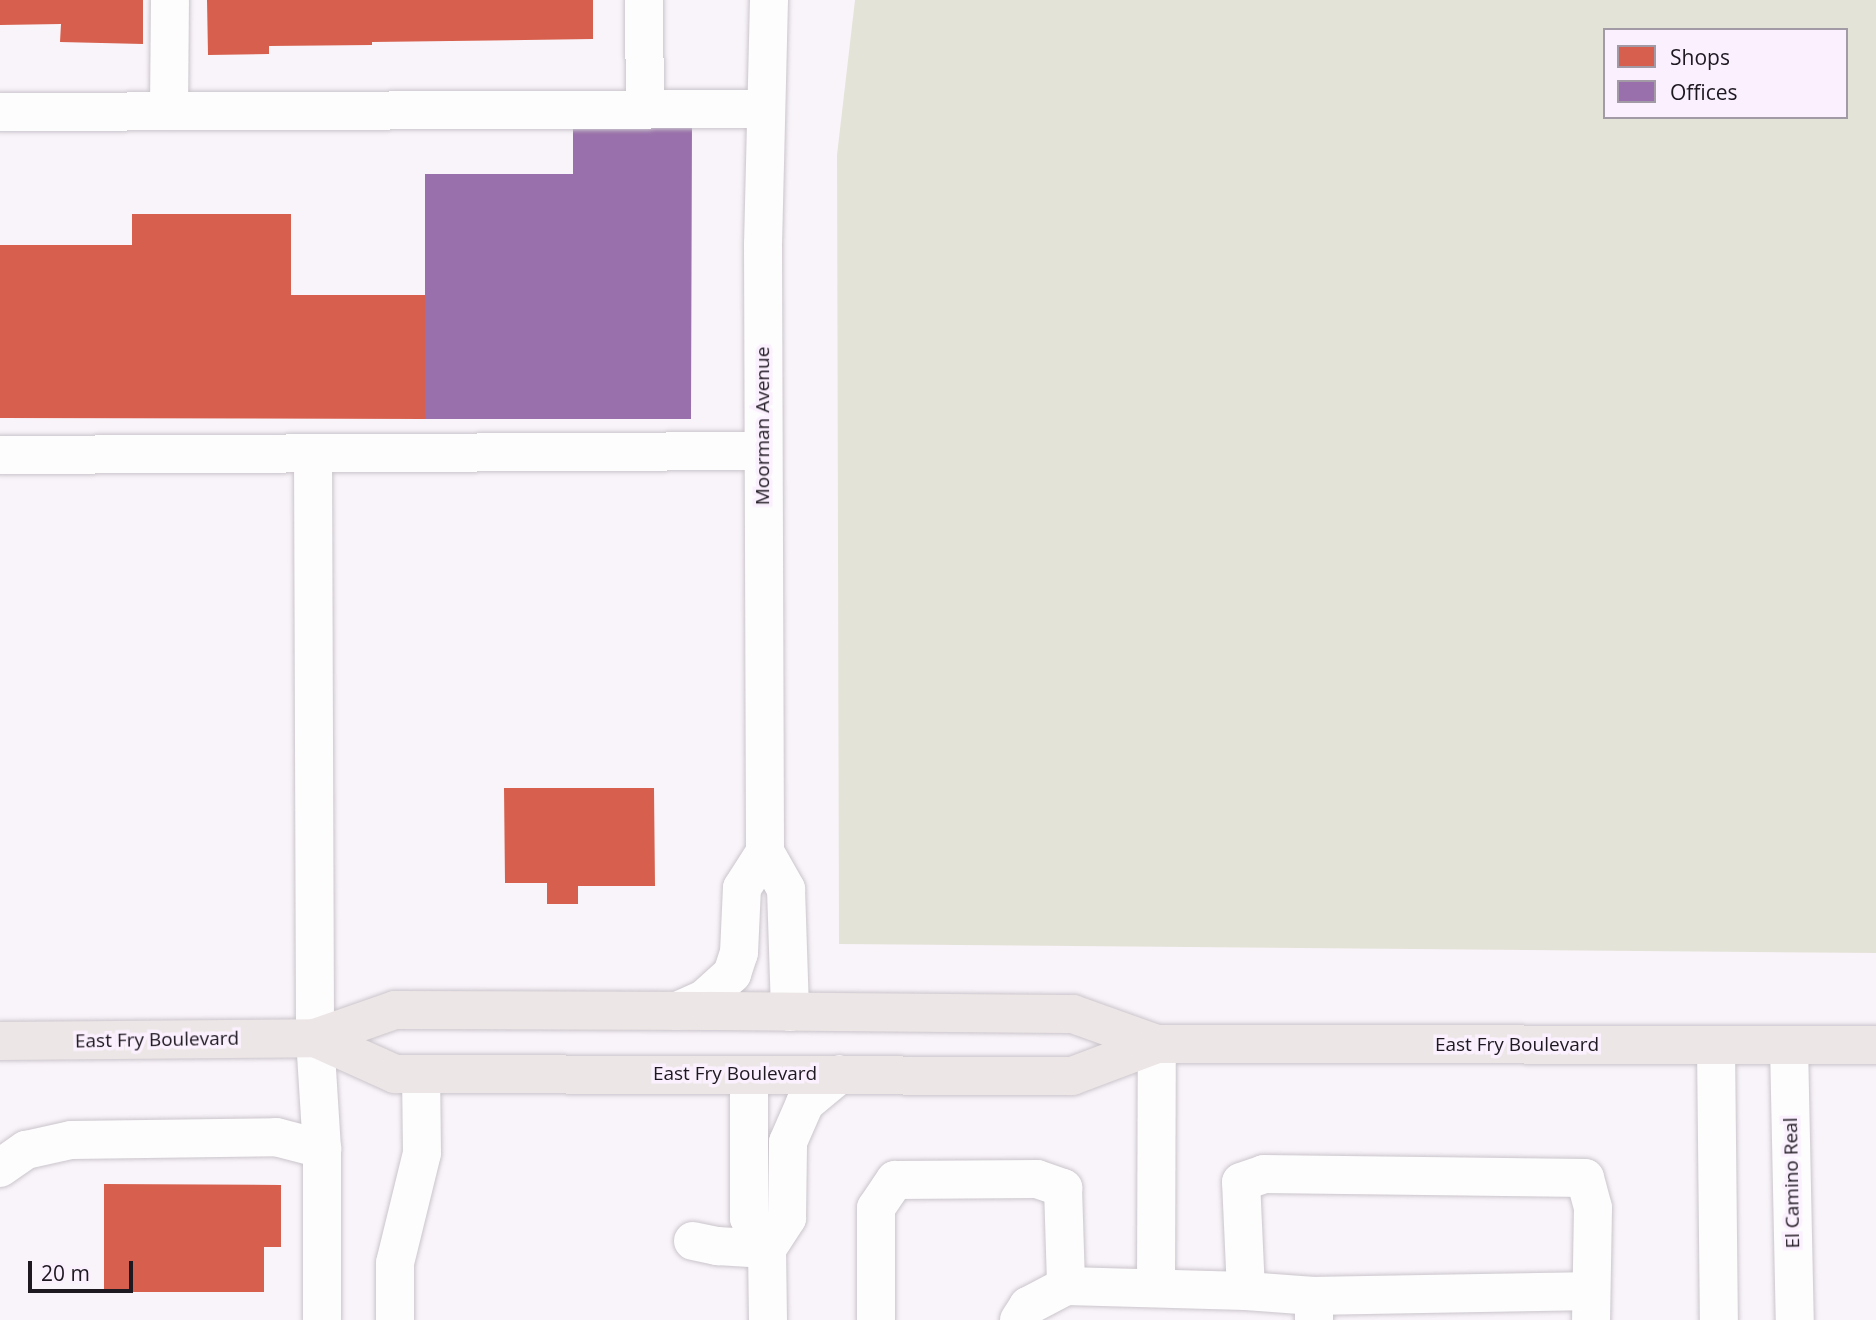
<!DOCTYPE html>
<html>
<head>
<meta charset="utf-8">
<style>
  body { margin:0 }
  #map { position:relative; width:1876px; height:1320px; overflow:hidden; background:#f9f4fa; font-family:"Open Sans",sans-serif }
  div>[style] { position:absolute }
  .green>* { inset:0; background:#e4e3d8 }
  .shops>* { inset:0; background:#d6604d }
  .offices>* { inset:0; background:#9970ab }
  .roads { filter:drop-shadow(0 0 2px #cac5cb) drop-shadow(0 0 2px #cac5cb) }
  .minor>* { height:38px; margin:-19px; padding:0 19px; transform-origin:19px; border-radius:19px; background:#fefdfe }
  .major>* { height:38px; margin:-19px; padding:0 19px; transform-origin:19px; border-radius:19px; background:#ede6e6 }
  span { translate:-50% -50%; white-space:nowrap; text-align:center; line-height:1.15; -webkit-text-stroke:7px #faf0fe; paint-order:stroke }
  .street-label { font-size:19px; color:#1e1820 }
  .legend { position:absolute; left:1603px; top:28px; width:245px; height:91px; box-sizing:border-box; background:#faf0fe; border:2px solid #a29aa5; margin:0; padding:9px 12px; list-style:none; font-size:21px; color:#1e1820 }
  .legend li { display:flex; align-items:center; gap:14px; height:35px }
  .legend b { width:35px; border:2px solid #a29aa5 }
  .scale { position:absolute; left:28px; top:1261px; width:105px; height:32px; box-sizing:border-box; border:4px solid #1e1820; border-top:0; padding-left:9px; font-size:21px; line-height:24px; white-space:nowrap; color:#1e1820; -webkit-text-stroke:5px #faf0fe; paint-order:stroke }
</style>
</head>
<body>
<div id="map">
  <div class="green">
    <i style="clip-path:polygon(evenodd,855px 0,1876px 0,1876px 953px,839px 944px,837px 155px,855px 0,1605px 30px,1846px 30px,1846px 117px,1605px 117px,1605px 30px)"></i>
  </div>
  <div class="shops">
    <i style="clip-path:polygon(0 0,143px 0,143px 44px,60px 42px,61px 24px,0 25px)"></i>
    <i style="clip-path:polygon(207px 0,593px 0,593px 39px,372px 42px,372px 45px,269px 46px,269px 54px,208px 55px)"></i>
    <i style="clip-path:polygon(132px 214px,291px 214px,291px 295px,425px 295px,425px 419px,0 418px,0 245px,132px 245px)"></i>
    <i style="clip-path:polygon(504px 788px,654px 788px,655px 886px,578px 886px,578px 904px,547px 904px,547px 883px,505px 883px)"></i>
    <i style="clip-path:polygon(104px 1184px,281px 1185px,281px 1247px,264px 1247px,264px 1292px,104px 1292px)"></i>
  </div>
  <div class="offices">
    <i style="clip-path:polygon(573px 122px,692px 122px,691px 419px,425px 419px,425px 174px,573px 174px)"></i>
  </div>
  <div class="roads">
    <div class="minor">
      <i style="left:644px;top:0;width:109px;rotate:89.5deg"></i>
      <i style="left:769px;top:0;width:244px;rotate:91.4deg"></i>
      <i style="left:763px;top:244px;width:608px;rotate:89.81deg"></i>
      <i style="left:765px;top:852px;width:43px;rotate:60.4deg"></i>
      <i style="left:786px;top:889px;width:123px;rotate:88.1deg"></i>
      <i style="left:169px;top:111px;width:111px;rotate:-89.5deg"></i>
      <i style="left:0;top:112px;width:766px;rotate:-0.22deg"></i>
      <i style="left:313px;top:453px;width:585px;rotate:89.8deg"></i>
      <i style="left:315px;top:1038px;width:111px;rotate:86.4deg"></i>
      <i style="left:322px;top:1149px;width:171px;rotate:90deg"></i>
      <i style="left:0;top:455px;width:763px;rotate:-0.3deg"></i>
      <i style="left:677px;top:1011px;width:30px;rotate:-24deg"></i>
      <i style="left:704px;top:999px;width:38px;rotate:-42deg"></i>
      <i style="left:732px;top:974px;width:22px;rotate:-72deg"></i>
      <i style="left:739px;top:953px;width:65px;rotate:-87.4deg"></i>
      <i style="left:742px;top:888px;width:43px;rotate:-57.4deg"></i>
      <i style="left:1716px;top:1045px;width:275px;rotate:89.4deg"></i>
      <i style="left:1789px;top:1045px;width:275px;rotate:88.8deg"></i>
      <i style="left:749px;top:1075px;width:143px;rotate:90deg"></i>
      <i style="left:749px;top:1218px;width:36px;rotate:60deg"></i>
      <i style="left:767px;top:1249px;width:71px;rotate:89.2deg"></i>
      <i style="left:0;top:1168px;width:32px;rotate:-35deg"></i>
      <i style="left:26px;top:1150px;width:46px;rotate:-12.5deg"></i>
      <i style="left:71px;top:1140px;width:205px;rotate:-0.8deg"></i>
      <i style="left:276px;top:1137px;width:48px;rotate:14.6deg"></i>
      <i style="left:693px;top:1241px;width:25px;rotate:12deg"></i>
      <i style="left:717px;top:1246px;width:50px;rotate:3.4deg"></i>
      <i style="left:767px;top:1249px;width:37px;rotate:-57deg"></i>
      <i style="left:787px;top:1218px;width:76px;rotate:-89.2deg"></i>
      <i style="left:788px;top:1142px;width:43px;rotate:-66.4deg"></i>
      <i style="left:805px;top:1103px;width:45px;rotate:-39.6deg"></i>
      <i style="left:1156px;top:1288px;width:244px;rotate:-89.8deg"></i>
      <i style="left:1246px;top:1291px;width:109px;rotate:-92.6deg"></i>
      <i style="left:1241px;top:1182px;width:24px;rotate:-19deg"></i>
      <i style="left:1264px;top:1174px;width:321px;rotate:0.7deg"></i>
      <i style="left:1585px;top:1178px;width:31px;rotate:75deg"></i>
      <i style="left:1593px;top:1208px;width:112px;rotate:91deg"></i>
      <i style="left:1314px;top:1296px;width:277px;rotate:-1deg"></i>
      <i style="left:395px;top:1320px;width:57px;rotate:-90deg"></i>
      <i style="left:395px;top:1263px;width:113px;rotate:-76.2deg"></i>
      <i style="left:422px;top:1153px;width:79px;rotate:-90.7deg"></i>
      <i style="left:876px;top:1320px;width:112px;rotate:-90deg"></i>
      <i style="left:876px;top:1208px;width:34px;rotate:-56deg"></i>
      <i style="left:895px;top:1180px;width:142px;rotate:-0.4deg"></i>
      <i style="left:1037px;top:1179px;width:28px;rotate:19deg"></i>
      <i style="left:1063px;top:1188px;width:98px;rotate:88.2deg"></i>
      <i style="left:1019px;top:1320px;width:17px;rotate:-57deg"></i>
      <i style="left:1028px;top:1306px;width:43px;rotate:-27.8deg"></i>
      <i style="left:1066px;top:1286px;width:180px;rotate:1.6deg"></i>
      <i style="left:1246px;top:1291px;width:68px;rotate:4.2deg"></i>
      <i style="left:1314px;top:1296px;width:24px;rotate:90deg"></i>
    </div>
    <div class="major">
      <i style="left:315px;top:1038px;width:88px;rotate:24.2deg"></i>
      <i style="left:395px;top:1074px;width:677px;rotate:0.17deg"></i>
      <i style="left:1072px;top:1076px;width:91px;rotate:-20.6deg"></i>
      <i style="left:0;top:1041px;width:315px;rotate:-0.5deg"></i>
      <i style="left:315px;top:1038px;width:85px;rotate:-19.3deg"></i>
      <i style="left:395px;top:1010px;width:316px;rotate:0.2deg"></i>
      <i style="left:711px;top:1011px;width:362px;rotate:0.5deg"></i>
      <i style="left:1073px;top:1014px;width:89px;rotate:19.7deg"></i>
      <i style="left:1157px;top:1044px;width:719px;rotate:0.08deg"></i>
    </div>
  </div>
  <div class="street-label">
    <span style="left:763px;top:426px;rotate:-90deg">Moorman Avenue</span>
    <span style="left:157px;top:1040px;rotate:-1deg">East Fry Boulevard</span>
    <span style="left:1517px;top:1045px">East Fry Boulevard</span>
    <span style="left:735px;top:1074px">East Fry Boulevard</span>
    <span style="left:1792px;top:1183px;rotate:-91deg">El Camino Real</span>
  </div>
  <ul class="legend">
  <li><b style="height:19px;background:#d6604d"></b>Shops</li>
  <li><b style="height:19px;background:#9970ab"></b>Offices</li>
  </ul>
  <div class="scale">20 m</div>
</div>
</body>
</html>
